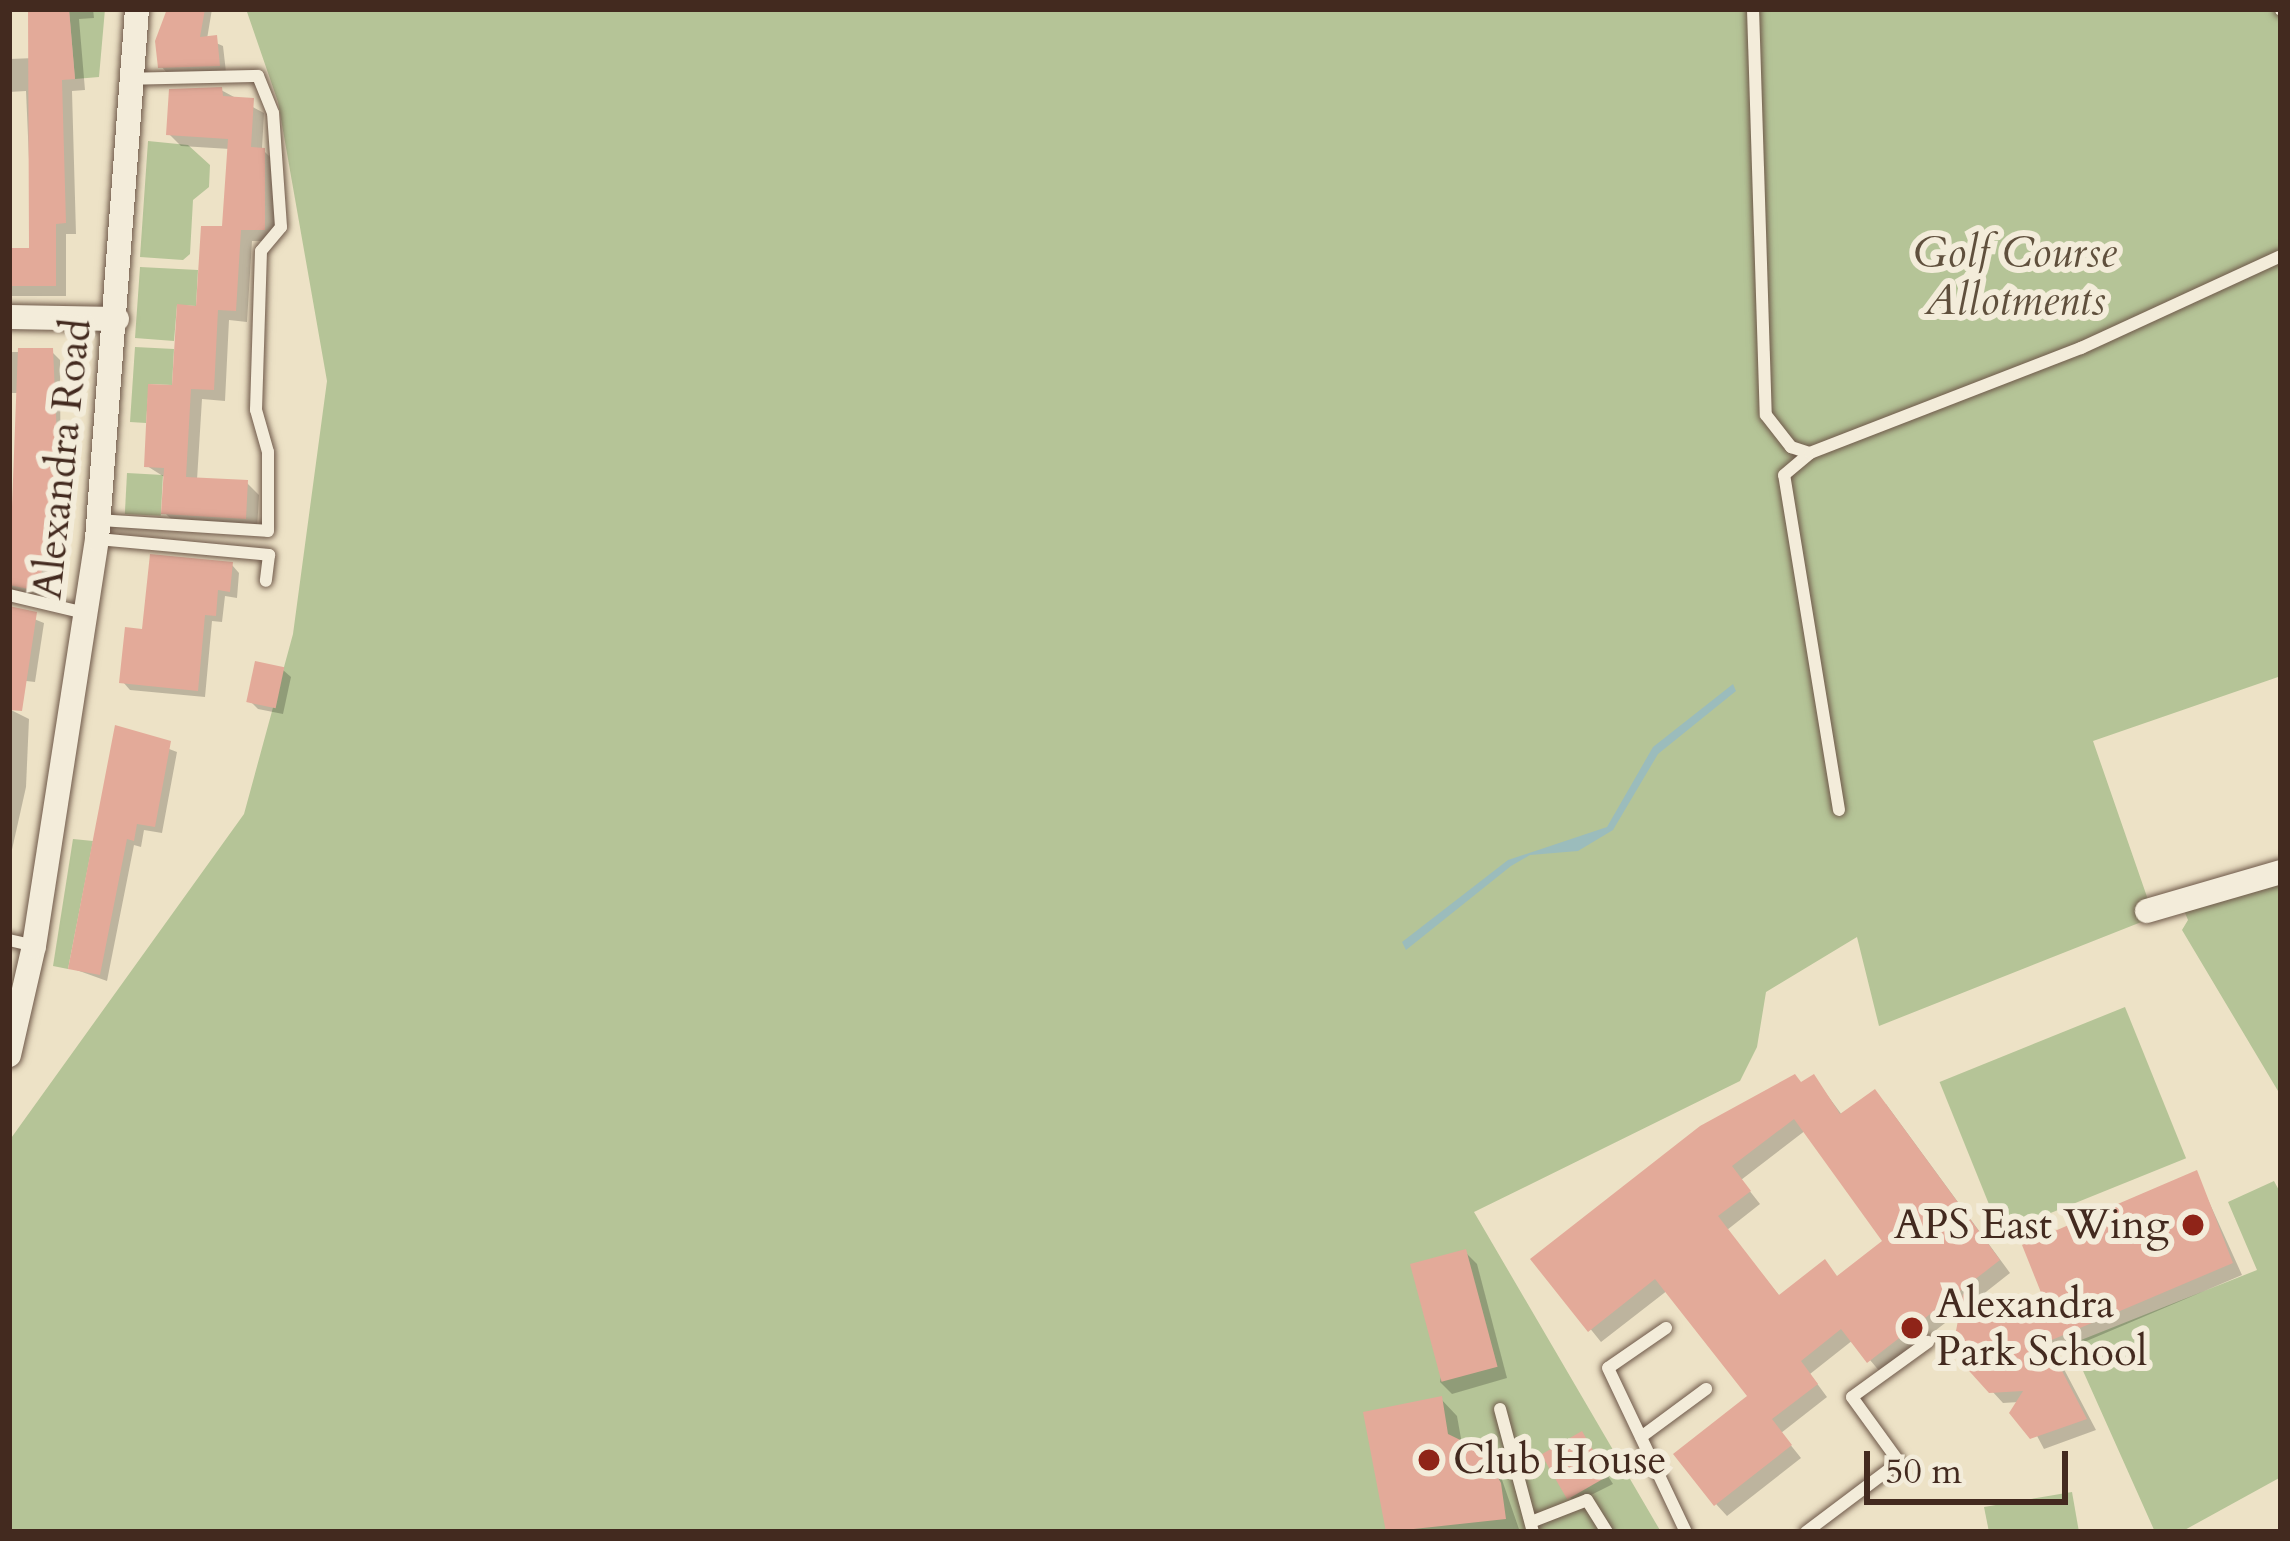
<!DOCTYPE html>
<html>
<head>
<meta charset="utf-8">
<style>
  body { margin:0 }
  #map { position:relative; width:2290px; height:1541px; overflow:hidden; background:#ede2c6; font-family:Cardo,serif }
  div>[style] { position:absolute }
  .green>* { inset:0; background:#b5c497; transform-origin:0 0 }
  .water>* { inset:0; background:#9bbcbc }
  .shadow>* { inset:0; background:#0003 }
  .building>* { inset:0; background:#e3aa99; transform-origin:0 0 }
  .roads { filter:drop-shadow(0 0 3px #6e5849) drop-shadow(0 0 3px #6e5849) }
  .service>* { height:12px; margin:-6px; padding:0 6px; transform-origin:6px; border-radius:6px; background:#f3ecda }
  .minor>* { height:24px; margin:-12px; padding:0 12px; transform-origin:12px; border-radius:12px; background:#f3ecda }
  .dots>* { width:33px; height:33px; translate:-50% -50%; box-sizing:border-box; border:6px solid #f3ecda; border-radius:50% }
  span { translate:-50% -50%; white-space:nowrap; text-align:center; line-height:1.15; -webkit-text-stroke:12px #f3ecda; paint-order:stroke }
  .park-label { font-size:42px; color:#60503d; font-style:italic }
  .street-label { font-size:42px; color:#432a1f }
  .poi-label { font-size:42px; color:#432a1f }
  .right { translate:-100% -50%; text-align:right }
  .left { translate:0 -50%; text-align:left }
  .frame { position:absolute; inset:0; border:12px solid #432a1f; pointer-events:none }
  .scale { position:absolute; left:1864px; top:1451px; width:204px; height:54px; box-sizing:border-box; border:6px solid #432a1f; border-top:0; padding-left:15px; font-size:36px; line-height:42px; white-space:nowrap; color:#432a1f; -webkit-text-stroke:9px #f3ecda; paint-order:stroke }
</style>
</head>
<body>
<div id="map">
  <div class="green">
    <i style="clip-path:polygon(69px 9px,105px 9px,99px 77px,75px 79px)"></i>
    <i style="clip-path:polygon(246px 9px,2281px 9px,2281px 676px,2093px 741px,2154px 917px,1879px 1026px,1857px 937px,1766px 992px,1757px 1047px,1740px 1081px,1474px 1212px,1661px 1532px,9px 1532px,9px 1141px,244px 814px,293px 634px,327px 381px,278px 102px)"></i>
    <i style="clip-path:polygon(148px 141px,188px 145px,210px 165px,209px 187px,193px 200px,190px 254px,183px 260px,140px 257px)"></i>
    <i style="clip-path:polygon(140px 267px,198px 270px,196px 306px,177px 305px,174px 341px,135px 338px)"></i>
    <i style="clip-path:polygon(135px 347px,174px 349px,172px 385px,149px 384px,146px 423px,130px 422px)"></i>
    <i style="left:127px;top:473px;width:36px;height:41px;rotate:3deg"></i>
    <i style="clip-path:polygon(73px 839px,93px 841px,68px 969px,53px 966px)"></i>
    <i style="clip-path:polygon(2281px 872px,2281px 1096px,2182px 930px,2188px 920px,2180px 901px)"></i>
    <i style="left:2125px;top:1007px;width:163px;height:200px;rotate:68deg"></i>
    <i style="clip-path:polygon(2274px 1181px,2281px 1194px,2281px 1477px,2181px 1532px,2155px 1532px,2071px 1344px,2257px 1270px,2228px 1202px)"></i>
    <i style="clip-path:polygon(2072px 1492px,2079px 1532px,1989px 1532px,1984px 1507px)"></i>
  </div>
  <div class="water">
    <i style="clip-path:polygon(1733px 684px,1736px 691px,1658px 754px,1613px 830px,1578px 851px,1530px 855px,1511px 866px,1406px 950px,1402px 942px,1508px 860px,1607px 827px,1653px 747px)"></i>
  </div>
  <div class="shadow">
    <i style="clip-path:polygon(31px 9px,93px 9px,94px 18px,79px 19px,85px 90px,72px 91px,76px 234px,66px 234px,66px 296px,9px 296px,9px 251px,33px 251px,26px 91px,9px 92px,9px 59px,35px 58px)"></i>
    <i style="clip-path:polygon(169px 9px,212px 9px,207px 39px,223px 46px,226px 72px,168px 74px,161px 66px)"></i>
    <i style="clip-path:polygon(221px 90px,264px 113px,262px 149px,276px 163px,276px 241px,252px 241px,247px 322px,229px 320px,225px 401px,202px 399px,197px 480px,247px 483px,259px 495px,257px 530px,176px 524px,164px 512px,166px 478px,147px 466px,225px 230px,230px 149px,181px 146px,169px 134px)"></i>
    <i style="clip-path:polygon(9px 352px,52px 352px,60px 360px,61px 542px,46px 598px,9px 599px,20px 393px,9px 393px)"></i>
    <i style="clip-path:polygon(232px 565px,239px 573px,237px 598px,225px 596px,222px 622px,212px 621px,205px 697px,130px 690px,123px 682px,144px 632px)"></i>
    <i style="clip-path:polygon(9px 609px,44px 623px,35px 682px,9px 679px)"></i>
    <i style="clip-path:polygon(283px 670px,291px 677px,283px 714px,258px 709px,250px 701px)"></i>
    <i style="clip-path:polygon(9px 709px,29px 719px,26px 787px,9px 863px)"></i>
    <i style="clip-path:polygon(117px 729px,177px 752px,162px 833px,144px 830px,141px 847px,134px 845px,107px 981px,71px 968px)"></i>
    <i style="clip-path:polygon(evenodd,1814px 1077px,1842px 1115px,1886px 1104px,2010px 1273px,1977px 1299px,2051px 1309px,2196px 1173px,2242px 1275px,2056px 1354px,2096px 1430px,2044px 1449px,2019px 1402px,2003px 1403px,1955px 1351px,1963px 1309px,1881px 1373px,1853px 1340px,1810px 1374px,1827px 1397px,1781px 1433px,1801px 1458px,1727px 1516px,1716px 1504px,1751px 1397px,1668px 1290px,1601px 1342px,1534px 1259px,1814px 1077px,1806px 1130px,1886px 1242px,1839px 1278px,1781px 1298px,1727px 1230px,1760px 1204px,1741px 1180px,1806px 1130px)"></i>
    <i style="clip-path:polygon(1465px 1252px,1477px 1264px,1507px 1378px,1452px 1394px,1440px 1382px)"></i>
    <i style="clip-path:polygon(1441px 1399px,1457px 1416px,1462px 1444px,1499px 1471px,1520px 1532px,1389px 1532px,1367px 1414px)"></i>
    <i style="clip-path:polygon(1582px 1435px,1613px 1484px,1575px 1503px,1568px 1495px)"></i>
  </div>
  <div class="building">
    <i style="clip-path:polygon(28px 9px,69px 9px,75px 79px,62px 80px,66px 223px,56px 224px,56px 286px,9px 286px,9px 248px,29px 248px)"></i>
    <i style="clip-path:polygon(167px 9px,205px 9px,200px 37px,217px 35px,220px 66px,158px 68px,155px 41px)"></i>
    <i style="clip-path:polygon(222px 87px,223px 96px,254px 98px,251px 147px,265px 148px,265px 230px,241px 230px,236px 311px,218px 310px,214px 390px,191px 389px,186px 477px,248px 480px,246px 519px,161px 514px,164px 468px,144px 467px,148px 384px,172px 385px,177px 304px,196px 306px,201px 226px,222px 226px,228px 139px,166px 135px,169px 89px)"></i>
    <i style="clip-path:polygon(18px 348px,53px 348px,59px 483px,38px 591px,9px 585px)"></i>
    <i style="clip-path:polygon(150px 554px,233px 562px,230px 592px,218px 590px,216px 616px,205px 615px,198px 691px,119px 683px,125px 627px,142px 629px)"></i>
    <i style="clip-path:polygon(9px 606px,37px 612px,22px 711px,9px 710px)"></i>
    <i style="left:255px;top:661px;width:30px;height:42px;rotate:12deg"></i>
    <i style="clip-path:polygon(115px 725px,171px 741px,155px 827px,137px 824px,134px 841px,127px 839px,100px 975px,68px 969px)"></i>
    <i style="clip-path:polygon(evenodd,1795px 1074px,1801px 1082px,1814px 1074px,1840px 1114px,1875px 1089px,2000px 1260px,1867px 1363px,1841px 1329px,1801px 1361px,1818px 1384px,1772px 1419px,1792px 1445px,1714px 1506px,1673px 1454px,1747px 1396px,1655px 1279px,1588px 1332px,1530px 1259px,1700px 1126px,1795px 1074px,1794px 1119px,1882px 1241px,1837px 1276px,1825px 1259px,1779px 1295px,1718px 1216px,1751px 1191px,1732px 1166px,1794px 1119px)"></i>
    <i style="clip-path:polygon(2197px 1170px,2233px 1263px,2047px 1342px,2087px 1419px,2030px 1439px,2009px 1413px,2023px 1391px,1989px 1393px,1952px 1352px,1963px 1294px,2046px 1305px,2022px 1245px)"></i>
    <i style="left:1466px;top:1249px;width:122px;height:58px;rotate:75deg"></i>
    <i style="clip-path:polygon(1442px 1396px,1448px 1434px,1483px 1451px,1501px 1483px,1506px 1519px,1386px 1532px,1363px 1412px)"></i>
    <i style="left:1582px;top:1431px;width:52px;height:47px;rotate:60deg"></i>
  </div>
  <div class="roads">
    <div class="service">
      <i style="left:1753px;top:9px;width:406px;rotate:88.2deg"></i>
      <i style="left:1766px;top:415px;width:41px;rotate:52deg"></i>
      <i style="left:1791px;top:447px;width:20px;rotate:18deg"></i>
      <i style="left:2281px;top:9px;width:1px;rotate:90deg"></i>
      <i style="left:99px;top:520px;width:169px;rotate:3.7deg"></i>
      <i style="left:268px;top:531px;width:79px;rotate:-90deg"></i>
      <i style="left:268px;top:452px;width:44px;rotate:-105.9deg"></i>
      <i style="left:256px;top:410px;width:159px;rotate:-88.2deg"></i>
      <i style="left:261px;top:251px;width:31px;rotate:-50deg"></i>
      <i style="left:281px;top:227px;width:114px;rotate:-94deg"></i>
      <i style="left:273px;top:113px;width:40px;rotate:-112deg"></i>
      <i style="left:258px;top:76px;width:130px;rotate:178.7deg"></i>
      <i style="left:98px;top:539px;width:172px;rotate:5.3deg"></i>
      <i style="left:269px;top:555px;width:26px;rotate:97deg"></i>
      <i style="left:9px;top:595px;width:78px;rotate:13.3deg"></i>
      <i style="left:1839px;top:810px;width:339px;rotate:-99.3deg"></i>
      <i style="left:1784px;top:475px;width:34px;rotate:-40deg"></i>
      <i style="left:1810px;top:453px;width:291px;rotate:-21.2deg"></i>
      <i style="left:2081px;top:348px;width:220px;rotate:-24.7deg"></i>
      <i style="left:9px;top:940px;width:26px;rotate:13deg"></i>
      <i style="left:1666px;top:1328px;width:70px;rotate:145.4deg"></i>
      <i style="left:1608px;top:1368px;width:182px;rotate:64.6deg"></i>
      <i style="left:1500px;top:1409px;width:127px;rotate:75deg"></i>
      <i style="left:1641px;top:1437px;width:81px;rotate:-36.4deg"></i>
      <i style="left:1531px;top:1522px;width:60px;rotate:-21.4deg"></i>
      <i style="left:1587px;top:1500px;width:38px;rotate:58deg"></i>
      <i style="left:1806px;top:1532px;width:116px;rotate:-37deg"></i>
      <i style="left:1899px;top:1462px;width:80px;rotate:-125.9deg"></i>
      <i style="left:1852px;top:1397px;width:94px;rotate:-35.9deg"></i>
    </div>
    <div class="minor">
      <i style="left:9px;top:317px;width:108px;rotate:1.1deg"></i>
      <i style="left:2147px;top:911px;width:140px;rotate:-16.2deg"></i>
      <i style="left:9px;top:1055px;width:112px;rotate:-77.1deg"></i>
      <i style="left:34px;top:946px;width:412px;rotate:-81.2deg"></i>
      <i style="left:97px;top:539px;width:532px;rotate:-85.68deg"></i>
    </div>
  </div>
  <div class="dots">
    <i style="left:2193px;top:1225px;background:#8f2418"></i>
    <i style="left:1912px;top:1328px;background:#8f2418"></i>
    <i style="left:1429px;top:1460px;background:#8f2418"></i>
  </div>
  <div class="park-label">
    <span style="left:2015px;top:277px">Golf Course<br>Allotments</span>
  </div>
  <div class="street-label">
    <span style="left:62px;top:459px;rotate:-84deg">Alexandra Road</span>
  </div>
  <div class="poi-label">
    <span class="right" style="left:2169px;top:1225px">APS East Wing</span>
    <span class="left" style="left:1936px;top:1328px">Alexandra<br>Park School</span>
    <span class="left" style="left:1453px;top:1460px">Club House</span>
  </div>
  <div class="frame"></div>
  <div class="scale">50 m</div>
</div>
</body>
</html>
